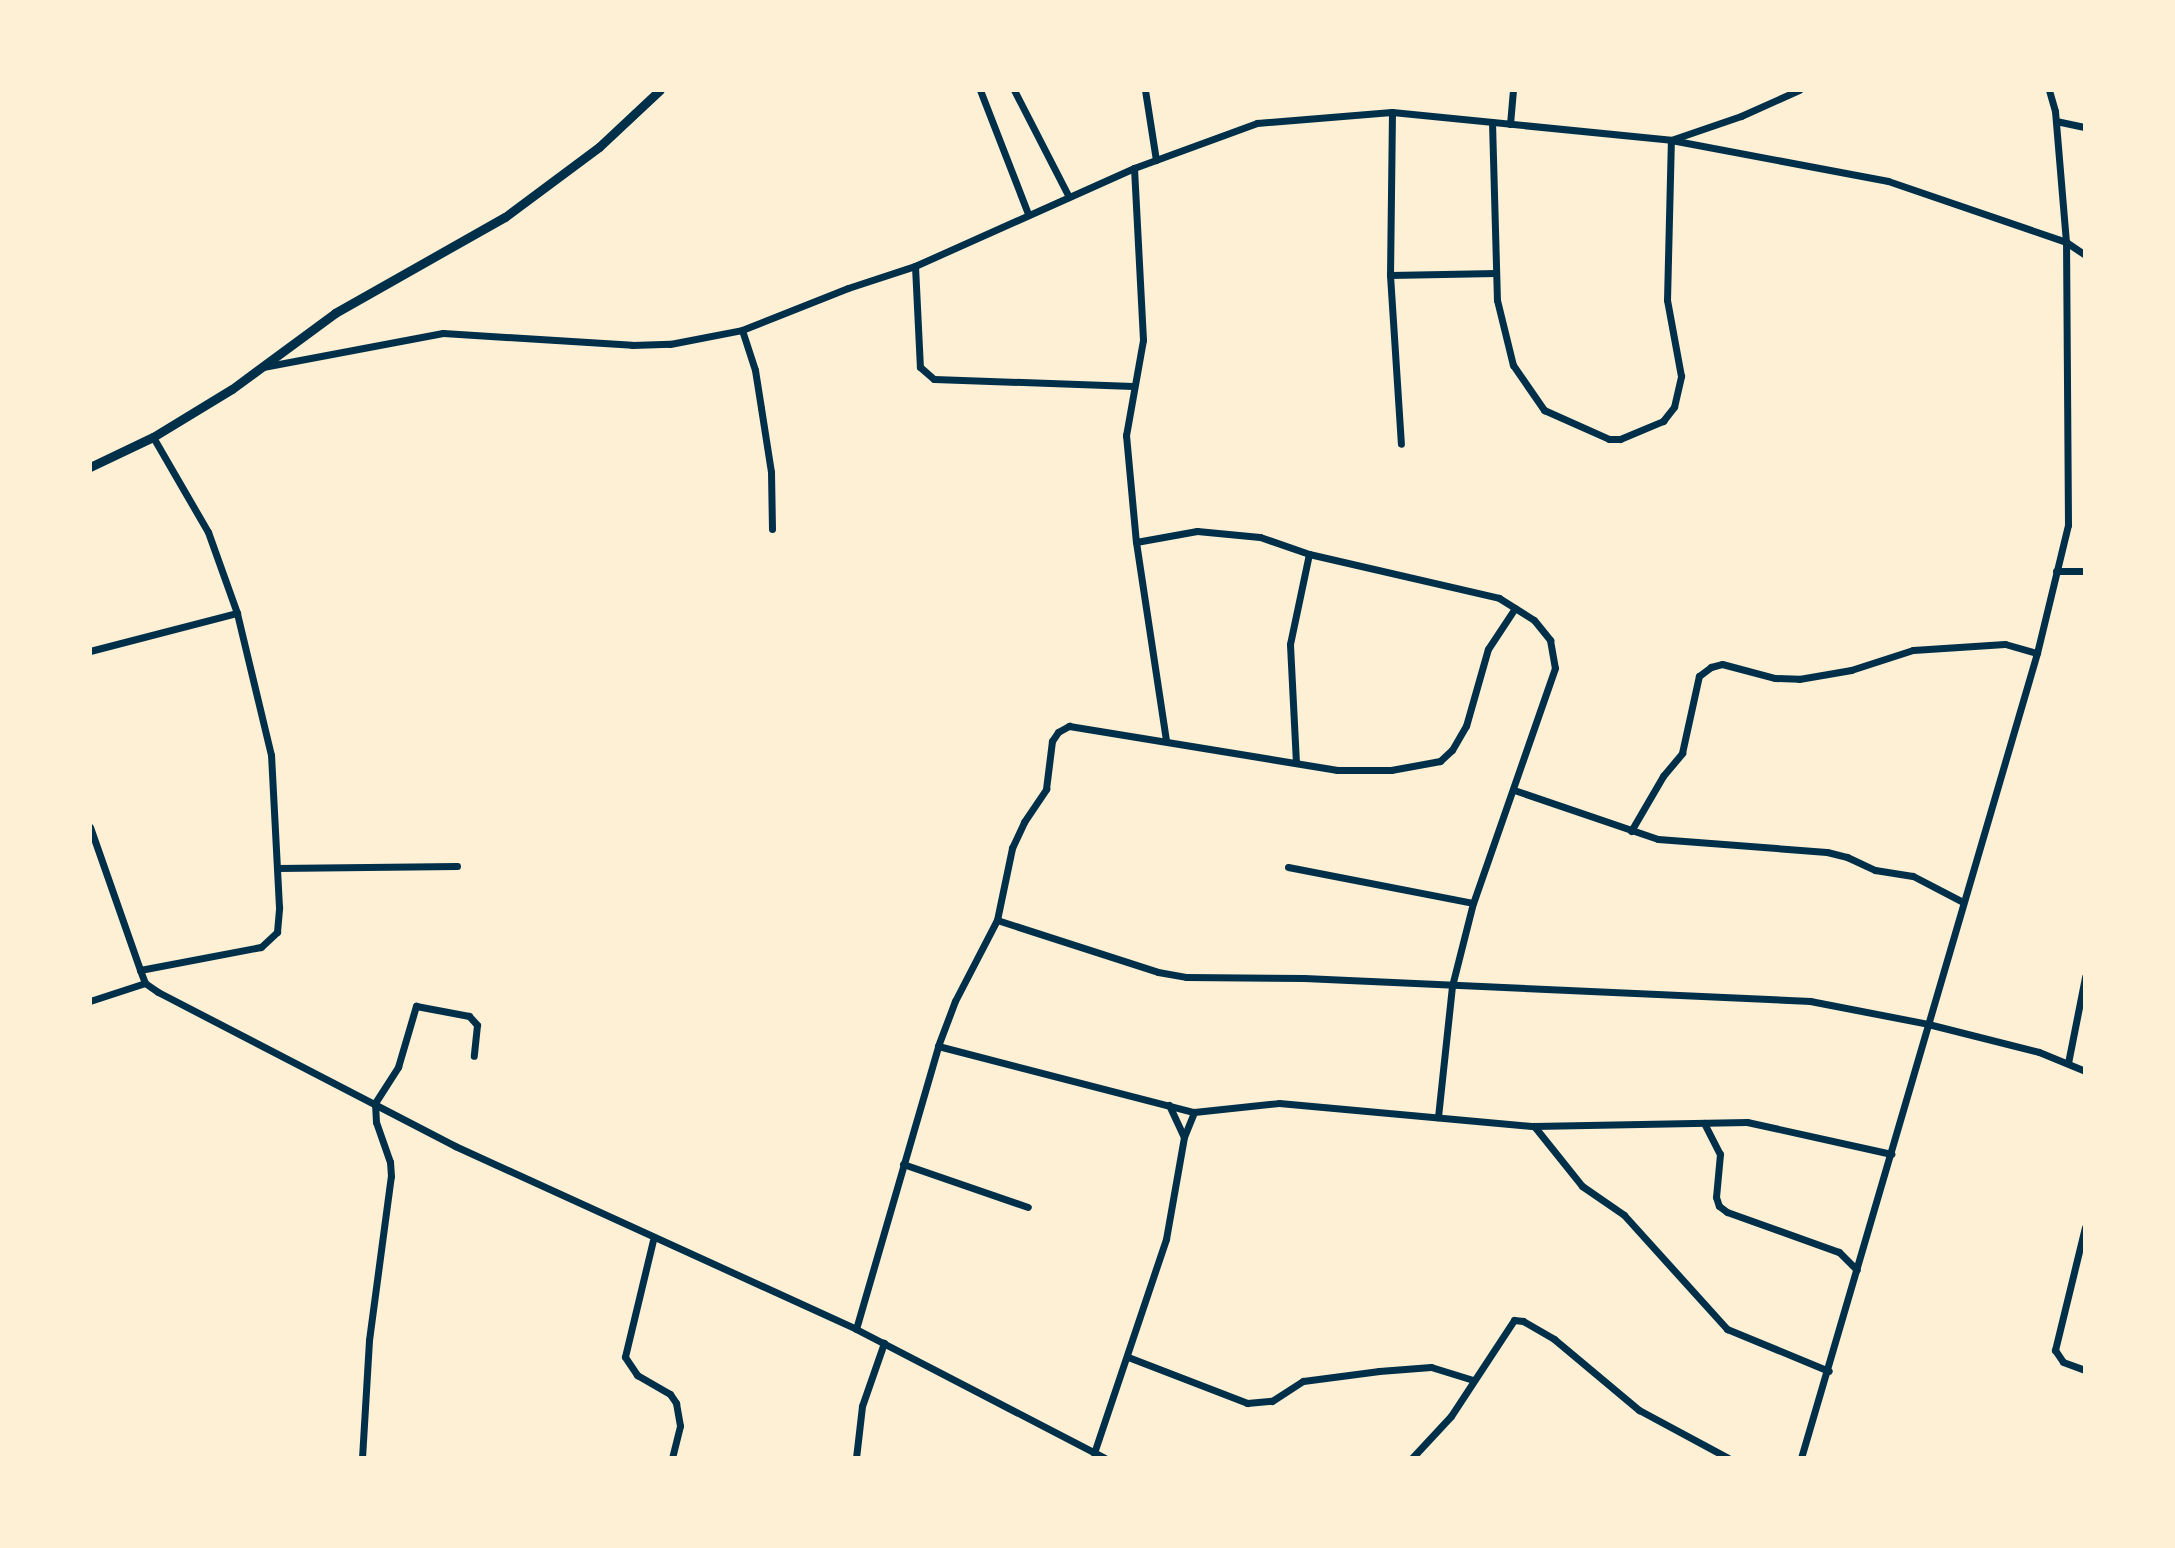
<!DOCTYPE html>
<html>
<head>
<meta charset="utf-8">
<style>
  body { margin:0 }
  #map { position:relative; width:2175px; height:1548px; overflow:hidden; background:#fdf0d5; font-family:Spectral,serif }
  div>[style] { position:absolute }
  .minor>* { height:7px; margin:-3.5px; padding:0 3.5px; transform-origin:3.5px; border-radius:3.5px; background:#003049 }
  .tertiary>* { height:9px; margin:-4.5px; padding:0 4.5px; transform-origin:4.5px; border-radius:4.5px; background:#003049 }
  span { translate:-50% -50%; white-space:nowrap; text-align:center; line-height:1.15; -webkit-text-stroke:8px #fdf0d5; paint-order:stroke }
  .frame { position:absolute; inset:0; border:92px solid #fdf0d5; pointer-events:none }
</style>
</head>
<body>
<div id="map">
  <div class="minor">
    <i style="left:980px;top:90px;width:133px;rotate:68.8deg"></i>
    <i style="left:1014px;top:90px;width:120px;rotate:62.8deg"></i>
    <i style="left:1145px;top:90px;width:71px;rotate:81.1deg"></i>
    <i style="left:1392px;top:112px;width:163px;rotate:90.7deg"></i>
    <i style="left:1390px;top:275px;width:169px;rotate:86.3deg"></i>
    <i style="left:2056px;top:121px;width:30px;rotate:12deg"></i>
    <i style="left:1492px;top:122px;width:178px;rotate:88.4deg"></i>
    <i style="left:1497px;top:300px;width:67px;rotate:76.2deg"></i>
    <i style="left:1513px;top:365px;width:55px;rotate:55.4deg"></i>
    <i style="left:1544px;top:410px;width:71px;rotate:24deg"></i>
    <i style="left:1609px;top:439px;width:11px"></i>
    <i style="left:1620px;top:439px;width:47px;rotate:-22.7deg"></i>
    <i style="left:1663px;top:421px;width:18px;rotate:-52deg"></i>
    <i style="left:1674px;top:407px;width:32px;rotate:-77deg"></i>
    <i style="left:1681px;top:376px;width:77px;rotate:-100.4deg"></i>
    <i style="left:1667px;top:300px;width:160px;rotate:-88.6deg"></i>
    <i style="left:1671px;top:140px;width:221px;rotate:10.7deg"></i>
    <i style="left:1888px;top:181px;width:188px;rotate:18.9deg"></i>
    <i style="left:2066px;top:242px;width:23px;rotate:34deg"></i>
    <i style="left:1510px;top:124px;width:34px;rotate:-85deg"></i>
    <i style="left:1134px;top:168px;width:172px;rotate:87deg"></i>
    <i style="left:1143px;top:340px;width:97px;rotate:100.1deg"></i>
    <i style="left:1126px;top:435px;width:107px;rotate:84.7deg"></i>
    <i style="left:1136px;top:542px;width:200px;rotate:81.4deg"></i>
    <i style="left:915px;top:266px;width:101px;rotate:87.2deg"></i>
    <i style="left:920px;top:367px;width:18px;rotate:41deg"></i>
    <i style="left:934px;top:379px;width:199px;rotate:2deg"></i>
    <i style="left:1390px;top:275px;width:106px;rotate:-1.1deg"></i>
    <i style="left:742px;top:330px;width:42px;rotate:72deg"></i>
    <i style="left:755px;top:370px;width:38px;rotate:81deg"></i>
    <i style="left:761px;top:408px;width:65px;rotate:81.1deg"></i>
    <i style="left:771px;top:472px;width:57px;rotate:89deg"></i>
    <i style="left:263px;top:367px;width:183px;rotate:-10.7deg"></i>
    <i style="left:443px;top:333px;width:189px;rotate:3.6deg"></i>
    <i style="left:632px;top:345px;width:38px;rotate:-2deg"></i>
    <i style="left:670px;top:344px;width:73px;rotate:-11deg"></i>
    <i style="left:742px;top:330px;width:114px;rotate:-21.6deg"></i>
    <i style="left:848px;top:288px;width:71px;rotate:-18.2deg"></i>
    <i style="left:915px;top:266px;width:240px;rotate:-24.1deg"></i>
    <i style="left:1134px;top:168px;width:131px;rotate:-20.1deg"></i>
    <i style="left:1257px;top:123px;width:135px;rotate:-4.7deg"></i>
    <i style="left:1392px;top:112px;width:280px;rotate:5.7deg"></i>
    <i style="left:1671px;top:140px;width:74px;rotate:-18.9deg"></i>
    <i style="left:1741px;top:116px;width:64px;rotate:-24.1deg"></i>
    <i style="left:1136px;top:542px;width:62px;rotate:-10.2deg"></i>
    <i style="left:1197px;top:531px;width:63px;rotate:5.4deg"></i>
    <i style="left:1260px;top:537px;width:52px;rotate:19.1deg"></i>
    <i style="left:1309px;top:554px;width:195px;rotate:13deg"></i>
    <i style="left:1499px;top:598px;width:41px;rotate:32.2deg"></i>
    <i style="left:1534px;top:620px;width:26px;rotate:51deg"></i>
    <i style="left:1550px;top:640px;width:28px;rotate:80deg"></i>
    <i style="left:1555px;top:668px;width:249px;rotate:109.2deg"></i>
    <i style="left:1473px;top:903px;width:86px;rotate:104.2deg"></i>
    <i style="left:1452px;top:986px;width:132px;rotate:96.1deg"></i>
    <i style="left:2056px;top:571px;width:29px"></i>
    <i style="left:90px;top:651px;width:152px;rotate:-14.5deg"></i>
    <i style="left:1296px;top:763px;width:119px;rotate:-92.9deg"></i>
    <i style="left:1290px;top:644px;width:92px;rotate:-78.1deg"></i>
    <i style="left:1514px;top:790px;width:152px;rotate:18.8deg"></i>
    <i style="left:1658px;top:839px;width:169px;rotate:4.4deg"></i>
    <i style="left:1827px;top:852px;width:21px;rotate:14deg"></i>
    <i style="left:1847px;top:857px;width:31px;rotate:25deg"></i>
    <i style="left:1875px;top:870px;width:38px;rotate:9deg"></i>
    <i style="left:1913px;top:876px;width:56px;rotate:27.5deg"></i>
    <i style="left:90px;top:827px;width:151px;rotate:70.7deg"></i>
    <i style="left:140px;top:970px;width:14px;rotate:69deg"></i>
    <i style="left:145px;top:983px;width:16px;rotate:35deg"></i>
    <i style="left:158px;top:992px;width:335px;rotate:27.4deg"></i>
    <i style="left:455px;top:1146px;width:441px;rotate:24.5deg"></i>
    <i style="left:856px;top:1329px;width:280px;rotate:27.4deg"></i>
    <i style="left:1631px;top:831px;width:64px;rotate:-59.8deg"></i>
    <i style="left:1663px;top:776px;width:30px;rotate:-50deg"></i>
    <i style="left:1682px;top:753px;width:79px;rotate:-77.6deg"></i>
    <i style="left:1699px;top:676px;width:15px;rotate:-37deg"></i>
    <i style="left:1711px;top:667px;width:11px;rotate:-15deg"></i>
    <i style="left:1722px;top:664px;width:55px;rotate:14.8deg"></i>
    <i style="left:1775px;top:678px;width:24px;rotate:2deg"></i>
    <i style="left:1799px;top:679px;width:53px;rotate:-9.8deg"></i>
    <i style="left:1851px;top:670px;width:65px;rotate:-17.9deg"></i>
    <i style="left:1913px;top:650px;width:92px;rotate:-3.7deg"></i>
    <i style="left:2005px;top:644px;width:33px;rotate:16deg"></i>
    <i style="left:1288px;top:867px;width:188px;rotate:11deg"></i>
    <i style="left:277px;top:868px;width:180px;rotate:-0.6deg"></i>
    <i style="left:997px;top:920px;width:169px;rotate:17.9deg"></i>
    <i style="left:1158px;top:972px;width:28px;rotate:10deg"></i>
    <i style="left:1186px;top:977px;width:118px;rotate:0.5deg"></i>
    <i style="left:1304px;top:978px;width:507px;rotate:2.6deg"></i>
    <i style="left:1810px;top:1001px;width:120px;rotate:11deg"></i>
    <i style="left:1928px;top:1024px;width:114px;rotate:14.2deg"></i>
    <i style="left:2039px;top:1052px;width:50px;rotate:22.4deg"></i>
    <i style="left:140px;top:970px;width:123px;rotate:-10.8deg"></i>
    <i style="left:261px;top:947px;width:22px;rotate:-43deg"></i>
    <i style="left:277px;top:932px;width:25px;rotate:-85deg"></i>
    <i style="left:279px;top:907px;width:152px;rotate:-93deg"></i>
    <i style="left:271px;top:755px;width:146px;rotate:-103.5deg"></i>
    <i style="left:237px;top:613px;width:86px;rotate:-109.7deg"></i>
    <i style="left:208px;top:532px;width:110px;rotate:-120.1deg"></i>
    <i style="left:90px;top:1001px;width:58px;rotate:-18.1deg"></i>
    <i style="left:938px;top:1046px;width:264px;rotate:14.5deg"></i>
    <i style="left:1194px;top:1112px;width:85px;rotate:-6deg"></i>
    <i style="left:1279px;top:1103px;width:256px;rotate:5.2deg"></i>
    <i style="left:1534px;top:1126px;width:213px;rotate:-1.1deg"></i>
    <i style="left:1747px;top:1122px;width:148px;rotate:12.5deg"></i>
    <i style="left:2068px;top:1063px;width:88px;rotate:-78.8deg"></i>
    <i style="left:1169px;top:1105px;width:35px;rotate:65deg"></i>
    <i style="left:1704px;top:1123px;width:35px;rotate:63deg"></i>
    <i style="left:1720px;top:1154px;width:43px;rotate:95.3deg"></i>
    <i style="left:1716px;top:1197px;width:9px;rotate:72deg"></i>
    <i style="left:1719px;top:1206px;width:10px;rotate:37deg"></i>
    <i style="left:1727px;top:1212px;width:119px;rotate:19.7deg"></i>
    <i style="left:1839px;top:1252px;width:25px;rotate:45deg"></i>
    <i style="left:1534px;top:1126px;width:77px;rotate:51.3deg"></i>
    <i style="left:1582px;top:1186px;width:51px;rotate:34.6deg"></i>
    <i style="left:1624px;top:1215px;width:154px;rotate:47.9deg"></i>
    <i style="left:1727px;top:1329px;width:110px;rotate:22.4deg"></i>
    <i style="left:903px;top:1164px;width:132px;rotate:19deg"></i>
    <i style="left:2085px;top:1227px;width:127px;rotate:103.7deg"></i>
    <i style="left:2055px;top:1350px;width:14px;rotate:56deg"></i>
    <i style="left:2063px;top:1362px;width:23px;rotate:20deg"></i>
    <i style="left:653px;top:1240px;width:120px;rotate:103.5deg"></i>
    <i style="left:625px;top:1357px;width:22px;rotate:56deg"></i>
    <i style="left:637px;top:1375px;width:38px;rotate:30deg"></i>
    <i style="left:670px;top:1394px;width:11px;rotate:56deg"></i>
    <i style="left:676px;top:1403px;width:23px;rotate:80deg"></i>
    <i style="left:680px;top:1426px;width:33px;rotate:104deg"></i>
    <i style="left:856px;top:1329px;width:295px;rotate:-73.8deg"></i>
    <i style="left:938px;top:1046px;width:48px;rotate:-69.3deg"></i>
    <i style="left:955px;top:1001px;width:91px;rotate:-62.6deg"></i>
    <i style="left:997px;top:920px;width:74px;rotate:-78.2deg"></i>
    <i style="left:1012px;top:848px;width:29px;rotate:-65deg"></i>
    <i style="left:1024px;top:822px;width:40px;rotate:-56deg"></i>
    <i style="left:1046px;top:789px;width:48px;rotate:-82.9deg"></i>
    <i style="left:1052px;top:741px;width:11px;rotate:-56deg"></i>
    <i style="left:1058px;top:732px;width:13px;rotate:-29deg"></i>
    <i style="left:1069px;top:726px;width:272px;rotate:9.3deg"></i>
    <i style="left:1337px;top:770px;width:54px"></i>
    <i style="left:1391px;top:770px;width:50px;rotate:-10.4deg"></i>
    <i style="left:1440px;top:761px;width:16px;rotate:-43deg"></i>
    <i style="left:1452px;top:750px;width:28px;rotate:-60deg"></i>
    <i style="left:1466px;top:726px;width:80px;rotate:-74.1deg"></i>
    <i style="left:1488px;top:649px;width:49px;rotate:-56.6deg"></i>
    <i style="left:1128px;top:1357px;width:128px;rotate:21.1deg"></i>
    <i style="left:1247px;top:1403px;width:25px;rotate:-5deg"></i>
    <i style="left:1272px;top:1401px;width:37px;rotate:-33deg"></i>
    <i style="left:1303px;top:1381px;width:77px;rotate:-7.5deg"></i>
    <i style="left:1379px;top:1371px;width:52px;rotate:-4.4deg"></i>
    <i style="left:1431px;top:1367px;width:44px;rotate:17.2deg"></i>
    <i style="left:1094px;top:1453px;width:226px;rotate:-71.4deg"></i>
    <i style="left:1166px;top:1239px;width:104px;rotate:-80deg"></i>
    <i style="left:1184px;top:1137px;width:27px;rotate:-68deg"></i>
    <i style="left:362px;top:1458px;width:118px;rotate:-86.6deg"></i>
    <i style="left:369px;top:1340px;width:165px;rotate:-82.4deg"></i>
    <i style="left:391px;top:1176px;width:14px;rotate:-94deg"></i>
    <i style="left:390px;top:1162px;width:42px;rotate:-109.3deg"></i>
    <i style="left:376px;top:1122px;width:19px;rotate:-93deg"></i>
    <i style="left:375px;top:1103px;width:43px;rotate:-57.4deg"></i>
    <i style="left:398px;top:1067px;width:64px;rotate:-73.6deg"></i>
    <i style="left:416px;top:1006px;width:54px;rotate:10.7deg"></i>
    <i style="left:469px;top:1016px;width:12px;rotate:48deg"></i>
    <i style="left:477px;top:1025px;width:31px;rotate:96deg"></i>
    <i style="left:856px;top:1458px;width:52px;rotate:-83.4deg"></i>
    <i style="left:862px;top:1406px;width:67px;rotate:-70.8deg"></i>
    <i style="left:1412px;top:1458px;width:57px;rotate:-47.1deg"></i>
    <i style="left:1451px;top:1416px;width:115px;rotate:-56.7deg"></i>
    <i style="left:1514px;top:1320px;width:9px;rotate:6deg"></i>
    <i style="left:1523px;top:1321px;width:36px;rotate:30deg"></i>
    <i style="left:1554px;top:1339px;width:111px;rotate:39.9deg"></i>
    <i style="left:1639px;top:1410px;width:101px;rotate:28.3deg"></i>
    <i style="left:1801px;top:1458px;width:839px;rotate:-73.66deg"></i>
    <i style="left:2037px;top:653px;width:132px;rotate:-76.4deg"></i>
    <i style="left:2068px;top:525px;width:283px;rotate:-90.4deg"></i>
    <i style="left:2066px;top:242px;width:131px;rotate:-94.8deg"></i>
    <i style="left:2055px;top:111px;width:22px;rotate:-106deg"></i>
  </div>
  <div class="tertiary">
    <i style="left:90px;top:467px;width:70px;rotate:-25.5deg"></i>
    <i style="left:153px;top:437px;width:92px;rotate:-31.3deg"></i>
    <i style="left:232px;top:389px;width:128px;rotate:-36.4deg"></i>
    <i style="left:335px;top:313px;width:195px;rotate:-29.5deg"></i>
    <i style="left:505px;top:217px;width:117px;rotate:-36.7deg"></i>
    <i style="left:599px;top:147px;width:83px;rotate:-43.1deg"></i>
  </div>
  <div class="frame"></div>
</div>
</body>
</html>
